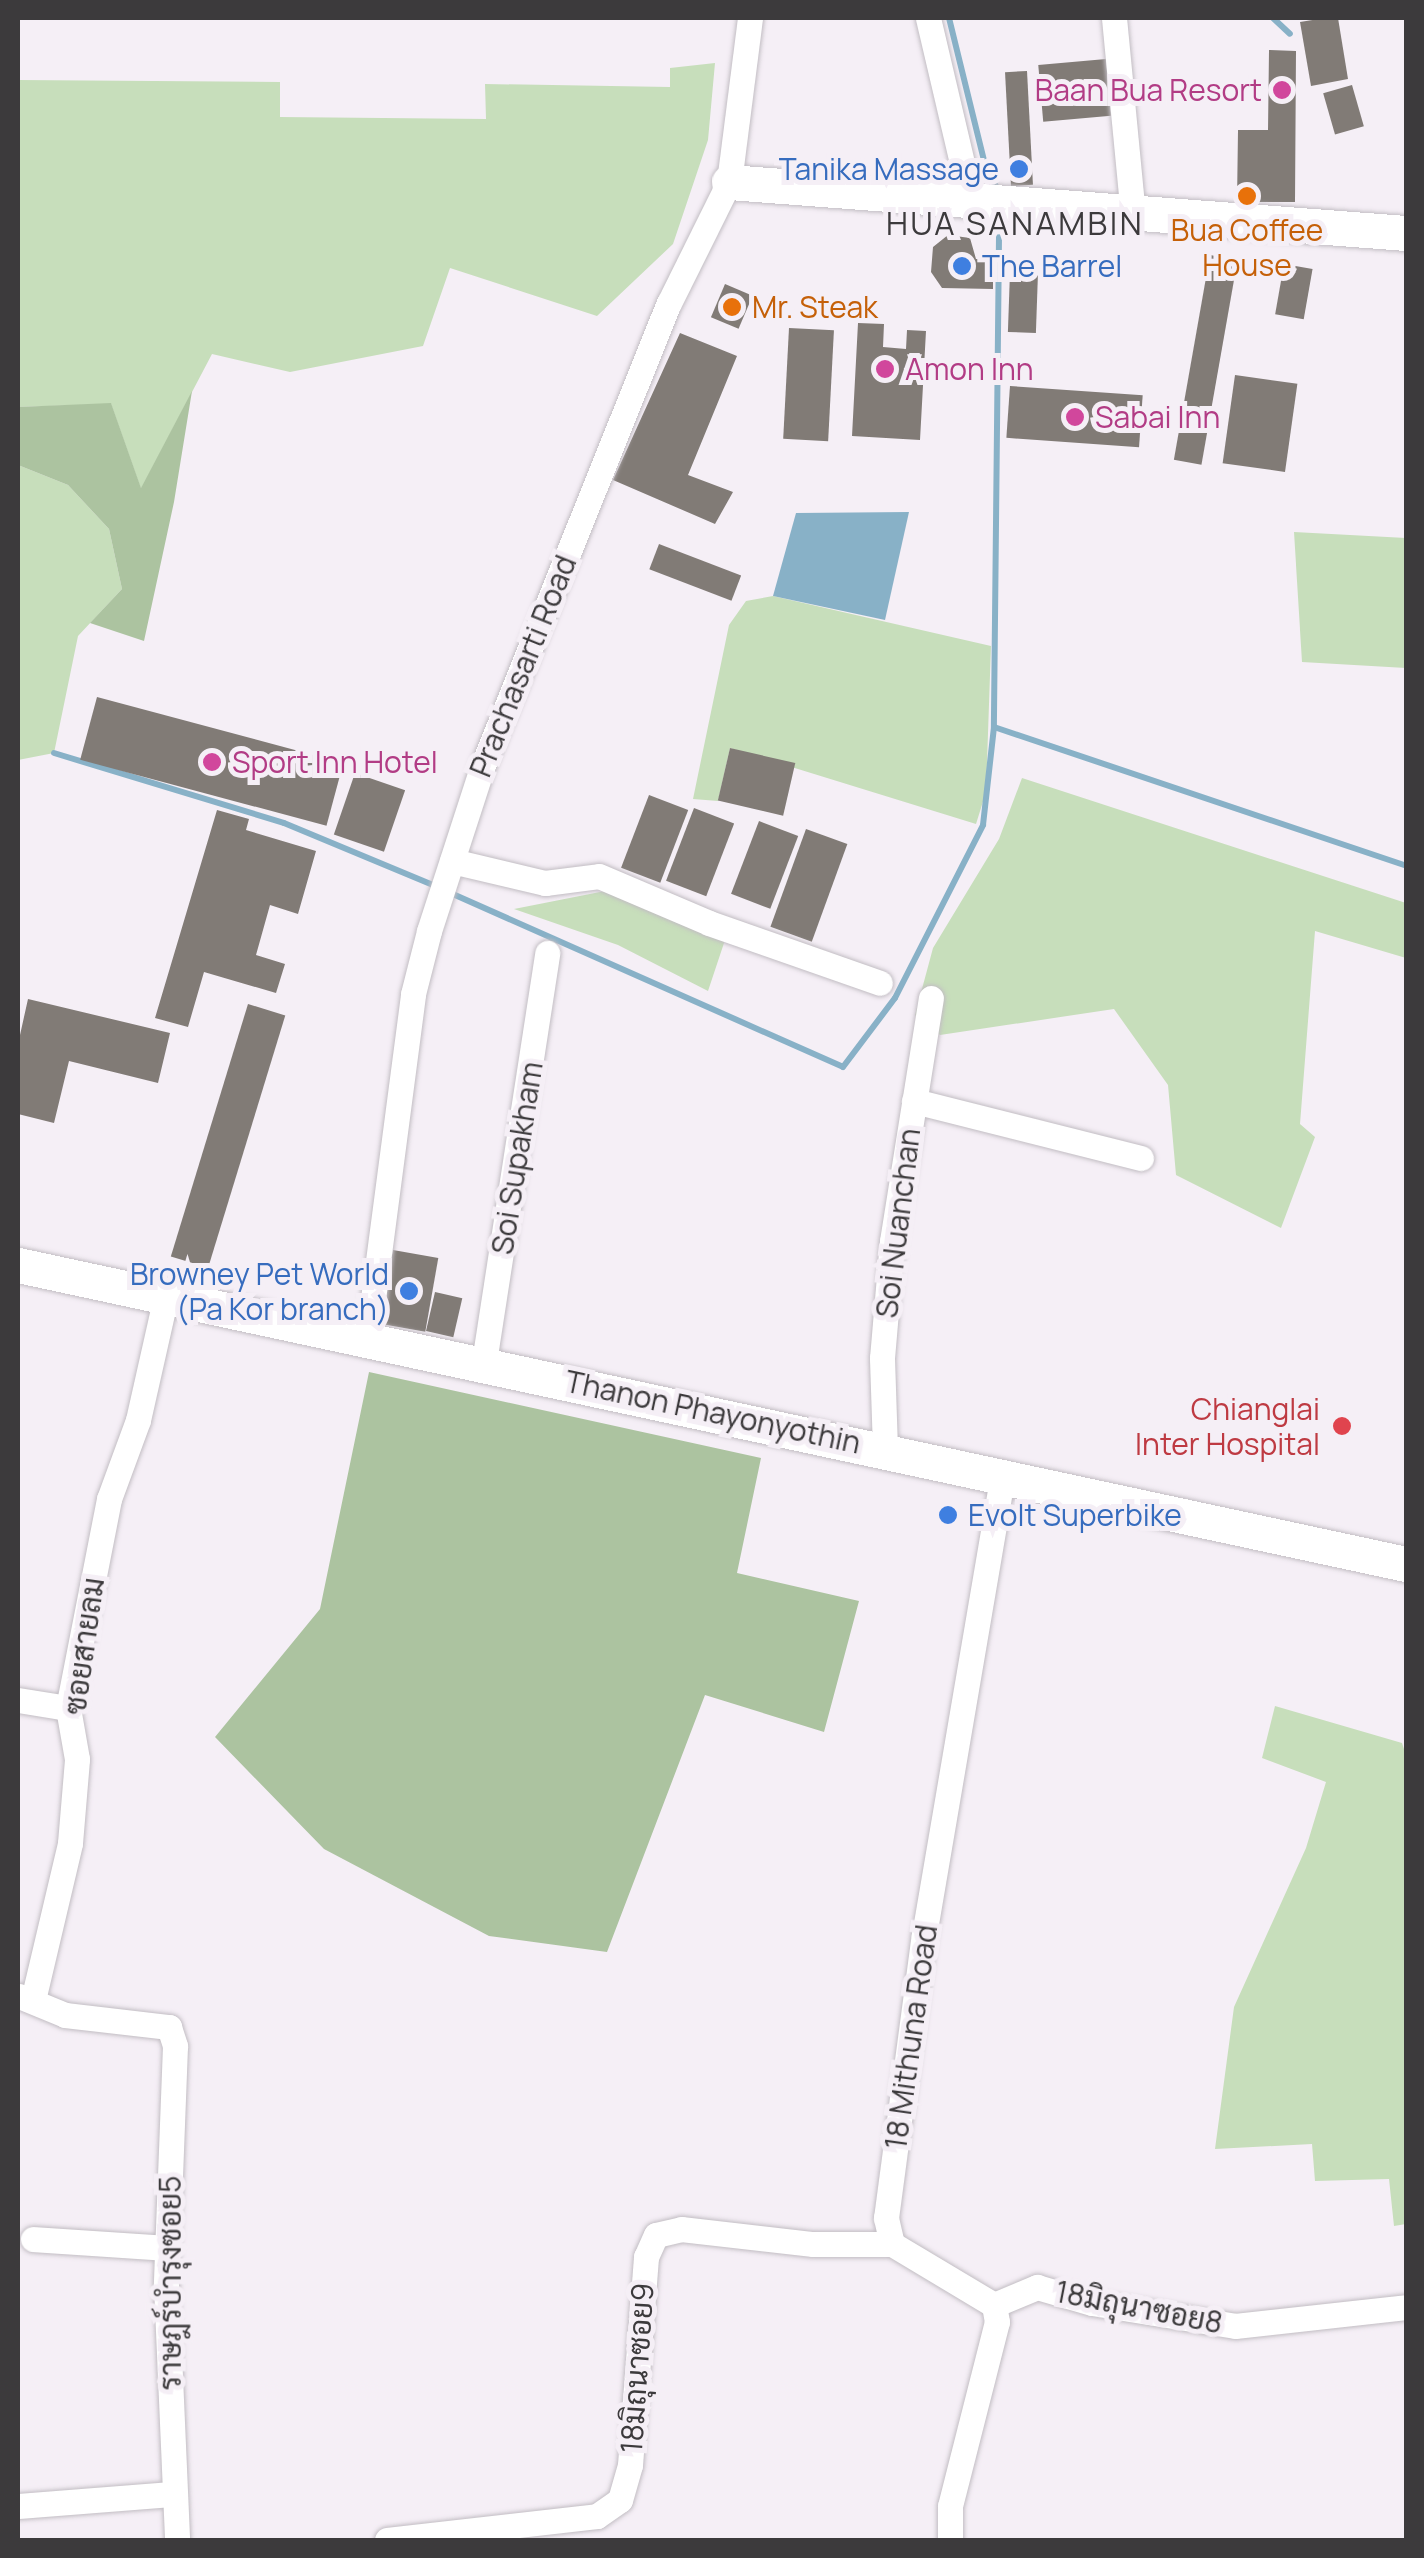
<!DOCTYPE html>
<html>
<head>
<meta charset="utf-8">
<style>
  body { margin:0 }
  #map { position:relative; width:1424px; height:2558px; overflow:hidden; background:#f5eff6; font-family:Manrope,Sarabun,sans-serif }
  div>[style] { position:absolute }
  .green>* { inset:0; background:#c7debb }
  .forest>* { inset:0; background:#acc3a0 }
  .water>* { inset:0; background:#88b1c7 }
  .stream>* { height:6px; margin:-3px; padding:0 3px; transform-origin:3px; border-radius:3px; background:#88b1c7 }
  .building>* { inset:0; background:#817b76; transform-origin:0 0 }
  .roads { filter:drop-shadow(0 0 2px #c2bdc3) drop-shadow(0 0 2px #c2bdc3) }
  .street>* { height:25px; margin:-12.5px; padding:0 12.5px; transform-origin:12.5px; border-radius:12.5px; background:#fff }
  .secondary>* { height:35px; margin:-17.5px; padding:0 17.5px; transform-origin:17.5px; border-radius:17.5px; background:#fff }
  .dots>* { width:28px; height:28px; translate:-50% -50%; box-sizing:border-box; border:5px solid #f5eff6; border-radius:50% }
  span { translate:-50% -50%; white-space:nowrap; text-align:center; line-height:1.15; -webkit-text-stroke:10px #f5eff6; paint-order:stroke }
  .hotel-label { font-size:30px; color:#b23c85 }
  .right { translate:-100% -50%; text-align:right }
  .left { translate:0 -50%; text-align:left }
  .shop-label { font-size:30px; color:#366cbe }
  .food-label { font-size:30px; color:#c56008 }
  .street-label { font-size:30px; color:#3c3a3c }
  .health-label { font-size:30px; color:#be3a42 }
  .neighbourhood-label { font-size:32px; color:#3c3a3c; letter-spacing:2.5px }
  .frame { position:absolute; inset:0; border:20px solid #3c3a3c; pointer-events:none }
</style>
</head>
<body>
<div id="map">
  <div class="green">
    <i style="clip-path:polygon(715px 63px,708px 140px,673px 244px,597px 316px,450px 268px,423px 346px,290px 372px,212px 354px,141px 489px,111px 404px,18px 407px,18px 80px,280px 82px,280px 117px,486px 119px,485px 84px,670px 87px,670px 68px)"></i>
    <i style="clip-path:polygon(18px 465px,68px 485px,109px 529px,122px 589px,78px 636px,54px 753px,18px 760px)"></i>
    <i style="clip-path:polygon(1294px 532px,1406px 538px,1406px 668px,1302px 662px)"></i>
    <i style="clip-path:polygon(773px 596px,991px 646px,986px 792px,976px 824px,730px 748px,718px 801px,693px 799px,729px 625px,746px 601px)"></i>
    <i style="clip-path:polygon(1022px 778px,1406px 903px,1406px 958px,1315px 931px,1300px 1124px,1315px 1137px,1281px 1228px,1176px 1175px,1168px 1085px,1114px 1009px,940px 1035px,915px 1015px,933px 948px,999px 839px)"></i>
    <i style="clip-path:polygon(610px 890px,725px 940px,708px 991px,618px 945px,514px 909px)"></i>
    <i style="clip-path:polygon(1275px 1706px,1402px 1743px,1406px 1755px,1406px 2224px,1394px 2226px,1389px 2179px,1315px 2181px,1312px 2144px,1215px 2149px,1234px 2007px,1306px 1848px,1326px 1782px,1262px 1758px)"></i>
  </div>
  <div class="forest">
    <i style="clip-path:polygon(192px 391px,174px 502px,144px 641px,90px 623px,122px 589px,109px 529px,68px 485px,18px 465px,18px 407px,111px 403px,141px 488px)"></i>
    <i style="clip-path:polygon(369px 1372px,761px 1458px,737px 1573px,859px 1601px,824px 1732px,705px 1695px,607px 1952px,489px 1936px,324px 1849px,215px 1737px,320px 1609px)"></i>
  </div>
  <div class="water">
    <i style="clip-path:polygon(909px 512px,885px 620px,773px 596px,796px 513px)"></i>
  </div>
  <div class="stream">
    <i style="left:949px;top:18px;width:155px;rotate:76.2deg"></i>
    <i style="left:986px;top:169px;width:28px;rotate:60deg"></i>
    <i style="left:1273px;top:18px;width:23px;rotate:43deg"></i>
    <i style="left:999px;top:237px;width:490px;rotate:90.6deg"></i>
    <i style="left:994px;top:727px;width:435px;rotate:18.6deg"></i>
    <i style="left:54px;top:753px;width:240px;rotate:16.9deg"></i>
    <i style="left:284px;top:823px;width:164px;rotate:22.6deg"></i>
    <i style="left:446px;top:891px;width:434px;rotate:23.9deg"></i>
    <i style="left:843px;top:1067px;width:86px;rotate:-53deg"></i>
    <i style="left:895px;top:998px;width:194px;rotate:-63deg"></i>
    <i style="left:983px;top:825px;width:99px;rotate:-83.6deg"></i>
  </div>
  <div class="building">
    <i style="clip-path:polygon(1325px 18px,1338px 18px,1348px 79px,1311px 86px,1300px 22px)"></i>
    <i style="clip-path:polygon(1269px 50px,1296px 51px,1295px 202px,1237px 202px,1238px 130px,1268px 130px)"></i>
    <i style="left:1106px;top:59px;width:57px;height:68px;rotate:85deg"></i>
    <i style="left:1027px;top:71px;width:114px;height:22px;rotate:87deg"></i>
    <i style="left:1352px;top:85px;width:43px;height:30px;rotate:74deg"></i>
    <i style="clip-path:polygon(948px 235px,970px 238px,976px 259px,993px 259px,993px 289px,942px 288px,931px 272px,933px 247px)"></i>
    <i style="left:1210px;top:255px;width:28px;height:208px;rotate:10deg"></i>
    <i style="left:1284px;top:264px;width:29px;height:51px;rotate:10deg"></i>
    <i style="left:1010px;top:272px;width:28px;height:60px;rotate:2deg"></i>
    <i style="left:725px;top:284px;width:30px;height:36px;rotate:23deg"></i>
    <i style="clip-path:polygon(858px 323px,884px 324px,883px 347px,906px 349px,907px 330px,926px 331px,920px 440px,852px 436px)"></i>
    <i style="left:789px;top:328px;width:45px;height:111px;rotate:3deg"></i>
    <i style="clip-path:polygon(680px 333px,737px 356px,688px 475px,733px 492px,715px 524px,613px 480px)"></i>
    <i style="left:1235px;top:375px;width:63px;height:89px;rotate:8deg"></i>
    <i style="left:1010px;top:386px;width:133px;height:52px;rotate:4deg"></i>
    <i style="left:659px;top:544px;width:88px;height:27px;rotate:21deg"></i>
    <i style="left:97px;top:697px;width:255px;height:65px;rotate:15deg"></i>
    <i style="left:730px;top:748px;width:67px;height:54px;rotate:13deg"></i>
    <i style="left:355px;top:773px;width:53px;height:65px;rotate:19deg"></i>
    <i style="left:649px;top:795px;width:42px;height:78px;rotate:21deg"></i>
    <i style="left:694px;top:808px;width:43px;height:78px;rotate:21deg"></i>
    <i style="clip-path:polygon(217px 810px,249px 819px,246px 830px,316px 851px,298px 914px,270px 905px,256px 955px,285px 964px,276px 993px,204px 972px,188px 1027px,155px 1018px)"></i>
    <i style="left:759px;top:821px;width:42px;height:78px;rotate:21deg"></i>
    <i style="left:806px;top:829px;width:44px;height:104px;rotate:20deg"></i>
    <i style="clip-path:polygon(28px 999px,170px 1033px,158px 1083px,69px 1061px,54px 1123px,18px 1114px,18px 1044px)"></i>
    <i style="left:248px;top:1004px;width:39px;height:264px;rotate:17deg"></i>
    <i style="left:393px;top:1250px;width:46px;height:75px;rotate:10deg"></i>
    <i style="left:435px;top:1292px;width:28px;height:40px;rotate:13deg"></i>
  </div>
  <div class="roads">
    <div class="street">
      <i style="left:928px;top:18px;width:188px;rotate:76.8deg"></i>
      <i style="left:1114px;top:18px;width:197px;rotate:84.5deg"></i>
      <i style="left:452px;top:861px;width:96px;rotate:13.3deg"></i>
      <i style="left:545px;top:883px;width:54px;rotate:-7.4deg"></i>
      <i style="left:599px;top:876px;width:120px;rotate:23.1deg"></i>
      <i style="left:709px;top:923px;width:181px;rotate:19.3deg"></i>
      <i style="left:914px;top:1101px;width:234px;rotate:14.1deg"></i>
      <i style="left:368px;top:1337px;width:346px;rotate:-82.5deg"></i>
      <i style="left:413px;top:994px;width:65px;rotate:-75.7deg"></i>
      <i style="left:429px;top:931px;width:175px;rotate:-72deg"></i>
      <i style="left:483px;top:765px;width:498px;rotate:-68.1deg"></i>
      <i style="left:669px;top:303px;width:135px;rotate:-63.6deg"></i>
      <i style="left:729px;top:182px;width:165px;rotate:-82.7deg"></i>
      <i style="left:484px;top:1362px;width:414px;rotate:-81.2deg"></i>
      <i style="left:885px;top:1449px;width:91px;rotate:-91.9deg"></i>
      <i style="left:882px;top:1358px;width:117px;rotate:-85.1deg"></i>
      <i style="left:892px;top:1241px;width:246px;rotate:-80.9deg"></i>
      <i style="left:18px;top:1700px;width:51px;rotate:9.1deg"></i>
      <i style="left:19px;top:1996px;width:50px;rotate:22.4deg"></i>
      <i style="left:65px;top:2015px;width:105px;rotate:6.6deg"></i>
      <i style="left:169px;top:2027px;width:20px;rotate:72deg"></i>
      <i style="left:175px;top:2046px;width:239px;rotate:92.2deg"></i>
      <i style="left:166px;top:2285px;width:255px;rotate:87.5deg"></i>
      <i style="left:33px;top:2000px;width:161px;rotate:-76.7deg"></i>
      <i style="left:70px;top:1843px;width:84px;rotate:-85.2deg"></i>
      <i style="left:77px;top:1759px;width:52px;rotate:-100deg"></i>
      <i style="left:68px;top:1708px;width:213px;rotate:-78.9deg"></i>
      <i style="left:109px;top:1499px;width:84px;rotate:-69.8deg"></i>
      <i style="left:138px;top:1420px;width:127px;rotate:-77.3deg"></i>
      <i style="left:33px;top:2239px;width:134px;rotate:3.8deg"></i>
      <i style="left:994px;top:2305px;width:47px;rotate:-22.7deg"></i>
      <i style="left:1037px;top:2287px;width:57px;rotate:16.2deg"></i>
      <i style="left:1092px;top:2303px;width:145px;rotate:9.1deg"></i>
      <i style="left:1235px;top:2326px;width:172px;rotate:-6.3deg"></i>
      <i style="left:18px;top:2506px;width:154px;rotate:-4.5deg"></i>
      <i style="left:387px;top:2540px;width:211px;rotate:-6.5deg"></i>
      <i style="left:597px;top:2516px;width:28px;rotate:-35deg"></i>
      <i style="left:620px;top:2500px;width:36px;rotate:-74deg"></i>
      <i style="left:630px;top:2465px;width:209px;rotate:-85.6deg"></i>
      <i style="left:646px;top:2257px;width:24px;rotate:-66deg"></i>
      <i style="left:656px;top:2235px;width:26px;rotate:-13deg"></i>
      <i style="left:681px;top:2229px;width:133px;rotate:6.5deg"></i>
      <i style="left:813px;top:2244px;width:79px"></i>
      <i style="left:950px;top:2540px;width:34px;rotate:-90deg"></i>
      <i style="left:950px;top:2506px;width:190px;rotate:-75.7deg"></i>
      <i style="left:997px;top:2322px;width:17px;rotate:-100deg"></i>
      <i style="left:994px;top:2305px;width:119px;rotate:-149.1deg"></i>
      <i style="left:892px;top:2244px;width:27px;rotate:-103deg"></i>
      <i style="left:886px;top:2218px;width:286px;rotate:-82.4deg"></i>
      <i style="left:924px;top:1935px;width:468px;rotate:-80.3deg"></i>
    </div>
    <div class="secondary">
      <i style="left:729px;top:182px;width:679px;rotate:4.31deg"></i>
      <i style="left:18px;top:1265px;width:1420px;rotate:12.16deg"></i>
    </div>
  </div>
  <div class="dots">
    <i style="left:1282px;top:90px;background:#d1479c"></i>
    <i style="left:1019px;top:169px;background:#3f7fe0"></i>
    <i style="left:1247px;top:196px;background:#e8710a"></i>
    <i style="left:962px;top:266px;background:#3f7fe0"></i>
    <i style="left:732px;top:307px;background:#e8710a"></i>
    <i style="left:885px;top:369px;background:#d1479c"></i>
    <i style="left:1075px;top:417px;background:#d1479c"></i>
    <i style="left:212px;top:762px;background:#d1479c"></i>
    <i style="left:409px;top:1291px;background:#3f7fe0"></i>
    <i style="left:1342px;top:1426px;background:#e0444e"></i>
    <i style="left:948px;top:1515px;background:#3f7fe0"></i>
  </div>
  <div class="hotel-label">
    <span class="right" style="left:1262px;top:90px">Baan Bua Resort</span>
    <span class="left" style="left:905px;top:369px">Amon Inn</span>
    <span class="left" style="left:1095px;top:417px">Sabai Inn</span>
    <span class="left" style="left:232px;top:762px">Sport Inn Hotel</span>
  </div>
  <div class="shop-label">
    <span class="right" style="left:999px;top:169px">Tanika Massage</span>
    <span class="left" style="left:982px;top:266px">The Barrel</span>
    <span class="right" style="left:389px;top:1291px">Browney Pet World<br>(Pa Kor branch)</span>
    <span class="left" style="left:968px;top:1515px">Evolt Superbike</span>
  </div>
  <div class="food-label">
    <span style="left:1247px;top:247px">Bua Coffee<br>House</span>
    <span class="left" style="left:752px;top:307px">Mr. Steak</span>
  </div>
  <div class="street-label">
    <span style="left:523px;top:666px;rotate:-68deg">Prachasarti Road</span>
    <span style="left:517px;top:1158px;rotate:-81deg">Soi Supakham</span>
    <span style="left:898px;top:1223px;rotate:-83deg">Soi Nuanchan</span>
    <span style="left:713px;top:1412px;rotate:12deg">Thanon Phayonyothin</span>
    <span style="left:84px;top:1646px;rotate:-82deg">ซอยสายลม</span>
    <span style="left:911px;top:2037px;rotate:-82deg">18 Mithuna Road</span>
    <span style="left:170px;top:2283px;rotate:-90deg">ราษฎร์บำรุงซอย5</span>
    <span style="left:1139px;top:2307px;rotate:11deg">18มิถุนาซอย8</span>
    <span style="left:637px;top:2368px;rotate:-86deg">18มิถุนาซอย9</span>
  </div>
  <div class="health-label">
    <span class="right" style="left:1320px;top:1426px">Chianglai<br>Inter Hospital</span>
  </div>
  <div class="neighbourhood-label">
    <span style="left:1015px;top:223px">HUA SANAMBIN</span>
  </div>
  <div class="frame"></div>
</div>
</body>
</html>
